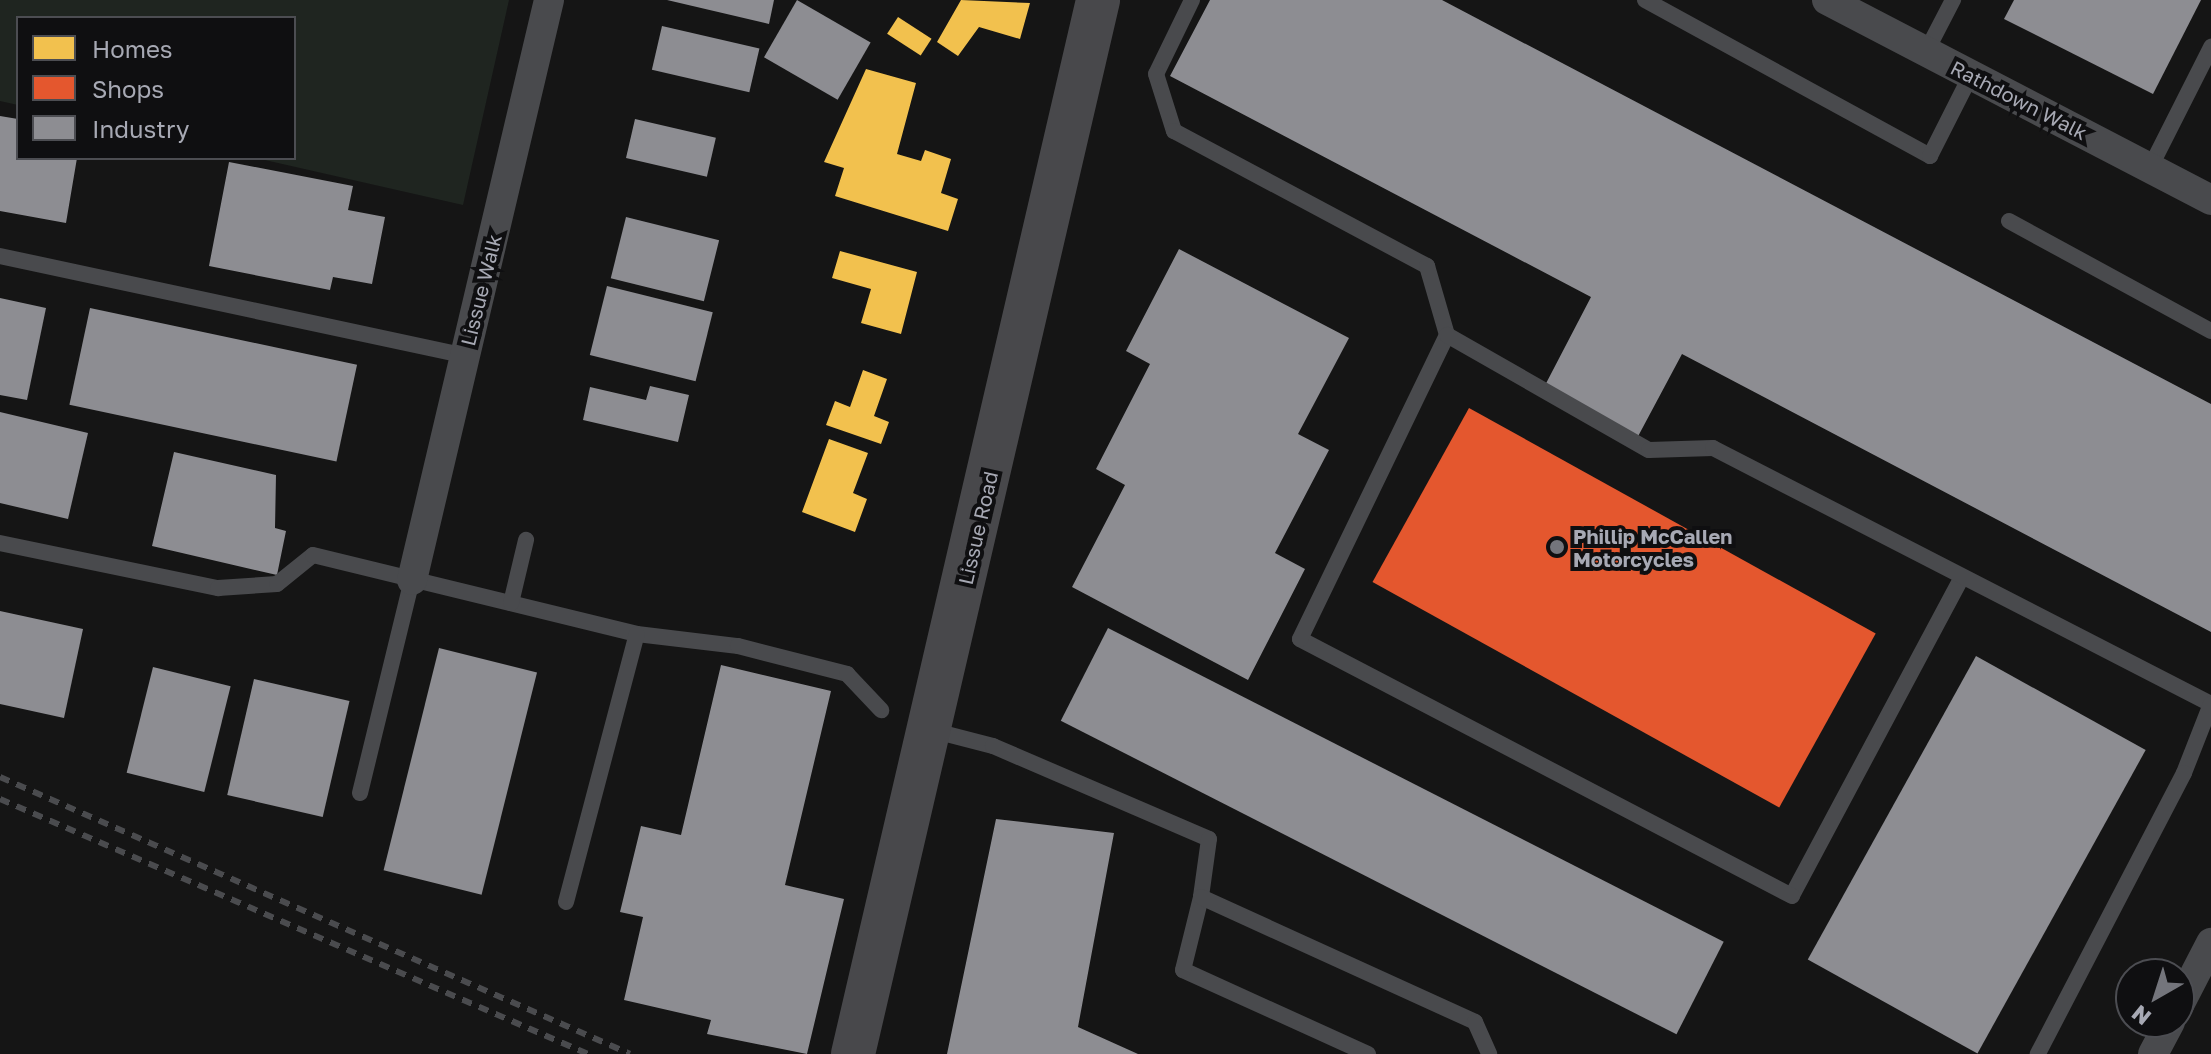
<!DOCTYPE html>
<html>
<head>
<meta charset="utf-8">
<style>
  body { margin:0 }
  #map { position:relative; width:2211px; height:1054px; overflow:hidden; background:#151515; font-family:"Golos Text",sans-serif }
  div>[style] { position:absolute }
  .green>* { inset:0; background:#1f2520 }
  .homes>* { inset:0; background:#f2c14e; transform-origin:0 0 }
  .shops>* { inset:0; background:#e4572e; transform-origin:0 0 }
  .industry>* { inset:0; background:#8d8d92; transform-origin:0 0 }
  .lane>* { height:16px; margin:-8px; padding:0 8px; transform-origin:8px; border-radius:8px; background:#494a4d }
  .street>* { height:30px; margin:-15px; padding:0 15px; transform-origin:15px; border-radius:15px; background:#494a4d }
  .secondary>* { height:44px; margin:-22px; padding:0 22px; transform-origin:22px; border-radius:22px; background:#48484b }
  .rail>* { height:6px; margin-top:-3px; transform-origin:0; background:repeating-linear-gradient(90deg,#4a4b4e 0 10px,transparent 0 18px) }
  .dots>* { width:22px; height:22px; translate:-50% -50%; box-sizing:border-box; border:4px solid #0f0f11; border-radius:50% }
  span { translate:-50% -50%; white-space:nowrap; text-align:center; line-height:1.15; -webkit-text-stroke:8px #0f0f11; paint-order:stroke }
  .street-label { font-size:20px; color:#a7a9b4 }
  .poi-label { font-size:20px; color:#a7a9b4; font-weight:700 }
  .left { translate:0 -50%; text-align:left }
  .legend { position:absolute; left:16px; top:16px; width:280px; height:144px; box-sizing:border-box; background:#0f0f11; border:2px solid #4c4d52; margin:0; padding:10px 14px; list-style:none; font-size:24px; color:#a7a9b4 }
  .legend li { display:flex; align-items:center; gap:16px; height:40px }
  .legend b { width:40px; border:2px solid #4c4d52 }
  .north { position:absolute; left:2115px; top:958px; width:80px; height:80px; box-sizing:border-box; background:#0f0f11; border:2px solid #4c4d52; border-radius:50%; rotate:219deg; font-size:22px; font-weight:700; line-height:32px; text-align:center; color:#a7a9b4 }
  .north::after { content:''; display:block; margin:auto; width:28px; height:36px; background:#74757c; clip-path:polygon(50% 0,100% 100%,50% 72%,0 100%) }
</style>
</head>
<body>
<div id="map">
  <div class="green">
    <i style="clip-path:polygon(0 0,509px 0,463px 205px,256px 158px,294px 158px,294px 18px,18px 18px,18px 105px,0 101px)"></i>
  </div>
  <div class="homes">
    <i style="clip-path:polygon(961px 0,1030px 3px,1020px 39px,979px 27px,958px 56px,937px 42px)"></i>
    <i style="left:898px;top:17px;width:40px;height:20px;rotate:33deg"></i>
    <i style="clip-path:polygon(866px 69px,916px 83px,897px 154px,921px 161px,925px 150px,951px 159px,941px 193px,958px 199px,948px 231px,835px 196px,844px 168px,824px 162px)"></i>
    <i style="clip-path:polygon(840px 251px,917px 272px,901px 334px,861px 323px,871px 289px,832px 278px)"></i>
    <i style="clip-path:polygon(863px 370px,887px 379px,874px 416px,889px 422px,881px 444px,826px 425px,835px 401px,850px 407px)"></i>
    <i style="clip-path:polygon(829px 439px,868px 453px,853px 493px,867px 499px,855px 532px,802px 512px)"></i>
  </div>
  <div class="shops">
    <i style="left:1469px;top:408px;width:465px;height:199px;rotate:29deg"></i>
  </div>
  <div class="industry">
    <i style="clip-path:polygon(667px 0,774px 0,769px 24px)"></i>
    <i style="left:797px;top:0;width:85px;height:66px;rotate:30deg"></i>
    <i style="clip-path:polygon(1210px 0,1442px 0,2211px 404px,2211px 632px,1682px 354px,1635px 442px,1541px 393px,1591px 297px,1170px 76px)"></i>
    <i style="clip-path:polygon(2014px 0,2201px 0,2153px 94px,2004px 19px)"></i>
    <i style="left:662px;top:26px;width:100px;height:45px;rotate:13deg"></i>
    <i style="clip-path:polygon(0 116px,18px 119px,18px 158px,77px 158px,66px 223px,0 211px)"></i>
    <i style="left:635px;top:119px;width:83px;height:40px;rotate:13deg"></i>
    <i style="clip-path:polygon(229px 162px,353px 186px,348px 210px,385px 217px,372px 284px,333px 277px,330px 290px,209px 266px)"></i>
    <i style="left:626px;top:217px;width:96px;height:63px;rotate:14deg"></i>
    <i style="clip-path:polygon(1179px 249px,1349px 338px,1298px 434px,1329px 450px,1275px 553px,1305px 569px,1248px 680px,1072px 587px,1125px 485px,1096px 469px,1150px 364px,1126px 351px)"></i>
    <i style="left:607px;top:286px;width:109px;height:71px;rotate:14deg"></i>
    <i style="clip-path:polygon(0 298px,46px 308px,27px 400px,0 395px)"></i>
    <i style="left:90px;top:308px;width:273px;height:99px;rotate:12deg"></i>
    <i style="clip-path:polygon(650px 386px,689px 395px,678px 442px,583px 420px,590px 387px,646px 400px)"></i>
    <i style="clip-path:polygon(0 412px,88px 433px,68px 519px,0 503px)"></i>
    <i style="clip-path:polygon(174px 452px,276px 475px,275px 528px,286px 531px,277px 575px,152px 546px)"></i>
    <i style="clip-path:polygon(0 611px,83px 629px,64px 718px,0 704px)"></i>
    <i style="left:1108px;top:628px;width:691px;height:104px;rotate:27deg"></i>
    <i style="left:439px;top:648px;width:101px;height:229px;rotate:14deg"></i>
    <i style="left:1976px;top:656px;width:194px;height:347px;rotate:29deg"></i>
    <i style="clip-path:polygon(721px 665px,831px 691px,785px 885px,844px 899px,807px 1054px,707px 1034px,711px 1020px,624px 1000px,643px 917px,620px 912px,641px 826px,681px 835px)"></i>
    <i style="left:153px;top:667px;width:80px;height:109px;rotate:14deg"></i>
    <i style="left:254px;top:679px;width:98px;height:119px;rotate:13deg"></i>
    <i style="clip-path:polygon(996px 819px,1114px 833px,1078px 1027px,1138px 1054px,947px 1054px)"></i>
  </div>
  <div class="lane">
    <i style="left:1192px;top:0;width:82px;rotate:115.9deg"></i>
    <i style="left:1156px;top:74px;width:60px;rotate:72.5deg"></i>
    <i style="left:1174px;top:131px;width:287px;rotate:28.1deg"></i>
    <i style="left:1427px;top:266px;width:72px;rotate:73.8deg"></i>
    <i style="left:1645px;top:0;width:325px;rotate:28.7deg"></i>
    <i style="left:1930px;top:156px;width:91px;rotate:-63.2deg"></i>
    <i style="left:1926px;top:52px;width:59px;rotate:-62.6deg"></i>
    <i style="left:2150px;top:168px;width:136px;rotate:-63.2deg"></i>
    <i style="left:2009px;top:221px;width:230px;rotate:28.6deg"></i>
    <i style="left:0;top:256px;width:476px;rotate:12.1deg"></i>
    <i style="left:0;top:543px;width:223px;rotate:11.7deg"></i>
    <i style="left:218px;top:588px;width:59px;rotate:-3.9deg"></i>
    <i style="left:277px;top:584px;width:46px;rotate:-38.9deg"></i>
    <i style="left:313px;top:555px;width:333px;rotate:13.7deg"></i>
    <i style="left:637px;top:634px;width:102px;rotate:6.8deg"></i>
    <i style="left:738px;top:646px;width:113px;rotate:14.4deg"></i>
    <i style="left:847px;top:674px;width:50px;rotate:46.6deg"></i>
    <i style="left:1962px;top:577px;width:361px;rotate:118.1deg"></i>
    <i style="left:1792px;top:896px;width:555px;rotate:-152.42deg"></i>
    <i style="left:1300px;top:639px;width:338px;rotate:-64.2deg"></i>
    <i style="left:1447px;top:335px;width:232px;rotate:29.7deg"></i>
    <i style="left:1649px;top:450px;width:64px;rotate:-1.8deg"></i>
    <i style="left:1713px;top:448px;width:560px;rotate:27.21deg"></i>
    <i style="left:2211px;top:704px;width:74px;rotate:111.4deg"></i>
    <i style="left:2184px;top:773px;width:317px;rotate:117.5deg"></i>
    <i style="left:511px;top:603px;width:65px;rotate:-76.6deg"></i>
    <i style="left:931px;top:730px;width:64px;rotate:14.5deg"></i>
    <i style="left:993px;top:746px;width:235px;rotate:23.3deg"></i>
    <i style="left:1209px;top:839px;width:59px;rotate:97.9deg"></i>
    <i style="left:360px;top:793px;width:219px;rotate:-76.3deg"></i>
    <i style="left:566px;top:902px;width:277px;rotate:-75.2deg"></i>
    <i style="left:1368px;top:1054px;width:203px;rotate:-155.6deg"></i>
    <i style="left:1183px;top:970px;width:75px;rotate:-76.1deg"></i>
    <i style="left:1201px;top:897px;width:301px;rotate:24.5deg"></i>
    <i style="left:1475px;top:1022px;width:35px;rotate:66deg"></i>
  </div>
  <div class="street">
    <i style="left:1827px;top:0;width:433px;rotate:27.5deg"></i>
    <i style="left:412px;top:580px;width:596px;rotate:-76.71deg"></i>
    <i style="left:2179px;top:1005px;width:70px;rotate:-62.7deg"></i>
    <i style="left:2153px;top:1054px;width:36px;rotate:-62deg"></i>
  </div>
  <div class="secondary">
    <i style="left:853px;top:1054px;width:1082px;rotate:-76.91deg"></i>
  </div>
  <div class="rail">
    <i style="left:0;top:777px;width:688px;rotate:23.73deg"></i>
    <i style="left:0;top:799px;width:641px;rotate:23.45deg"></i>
  </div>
  <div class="dots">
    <i style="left:1557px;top:547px;background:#74757c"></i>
  </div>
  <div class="street-label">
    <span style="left:2019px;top:100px;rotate:27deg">Rathdown Walk</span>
    <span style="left:481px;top:290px;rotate:-76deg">Lissue Walk</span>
    <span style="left:978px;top:528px;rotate:-77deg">Lissue Road</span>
  </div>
  <div class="poi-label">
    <span class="left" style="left:1573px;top:548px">Phillip McCallen<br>Motorcycles</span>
  </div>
  <ul class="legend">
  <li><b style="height:22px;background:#f2c14e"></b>Homes</li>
  <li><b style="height:22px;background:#e4572e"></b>Shops</li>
  <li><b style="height:22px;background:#8d8d92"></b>Industry</li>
  </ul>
  <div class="north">N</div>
</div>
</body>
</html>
